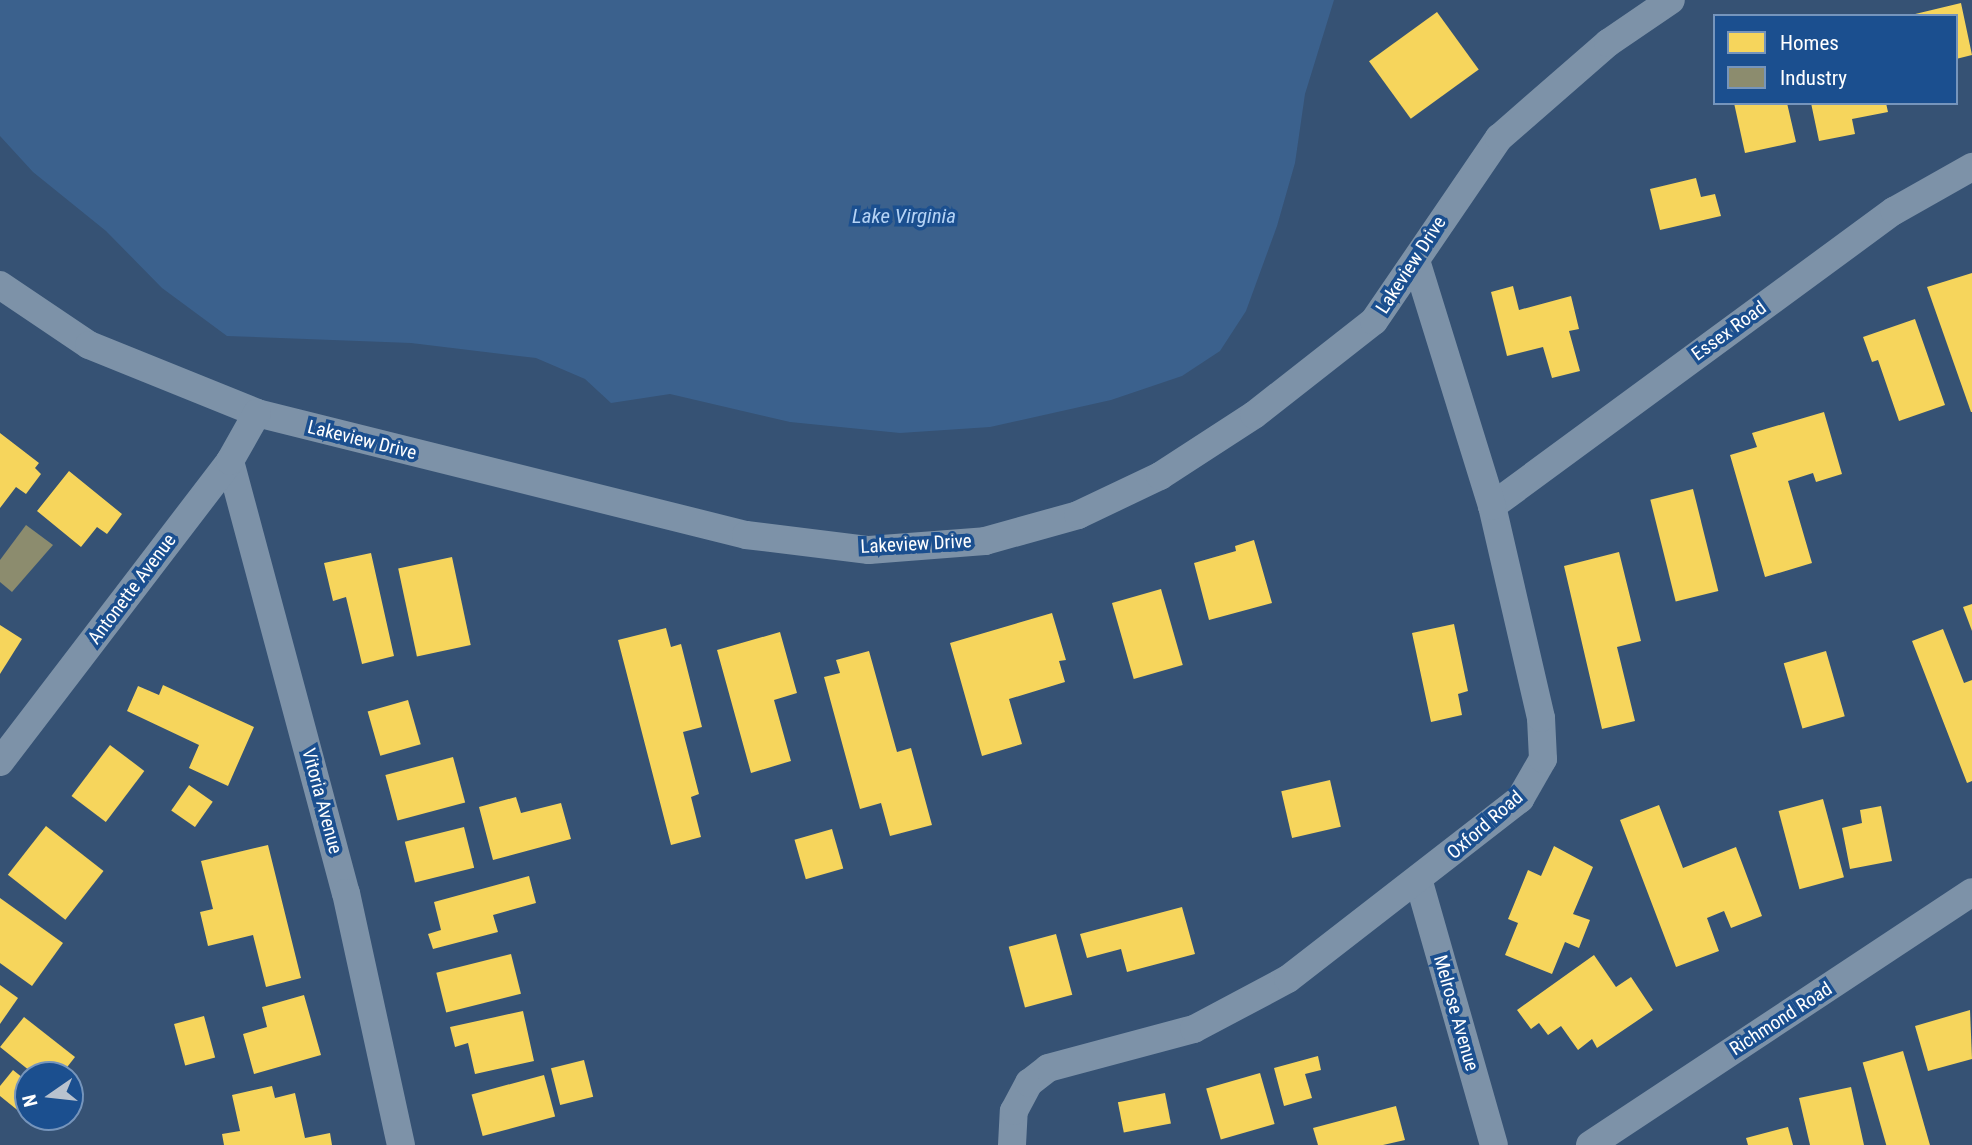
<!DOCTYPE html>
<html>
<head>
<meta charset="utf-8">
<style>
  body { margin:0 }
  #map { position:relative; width:1972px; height:1145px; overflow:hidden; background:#365274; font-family:"Roboto Condensed",sans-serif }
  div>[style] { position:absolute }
  .water>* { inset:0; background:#3b618d }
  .homes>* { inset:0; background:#f6d55c; transform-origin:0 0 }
  .industry>* { inset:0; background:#8c8c6e }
  .street>* { height:28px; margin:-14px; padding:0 14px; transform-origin:14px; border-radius:14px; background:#7d92a8 }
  span { translate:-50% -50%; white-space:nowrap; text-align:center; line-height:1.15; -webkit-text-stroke:7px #1b4f8f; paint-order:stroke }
  .street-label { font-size:19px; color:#fff }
  .water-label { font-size:21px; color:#b5d3f5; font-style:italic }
  .legend { position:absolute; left:1713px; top:14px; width:245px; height:91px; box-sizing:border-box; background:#1b4f8f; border:2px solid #7695bc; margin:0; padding:9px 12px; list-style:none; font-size:21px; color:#fff }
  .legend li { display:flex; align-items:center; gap:14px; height:35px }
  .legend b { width:35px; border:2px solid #7695bc }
  .north { position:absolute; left:14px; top:1061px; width:70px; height:70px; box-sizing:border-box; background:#1b4f8f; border:2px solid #7695bc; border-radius:50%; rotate:256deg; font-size:19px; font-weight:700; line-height:28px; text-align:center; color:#fff }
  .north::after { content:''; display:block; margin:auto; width:24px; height:32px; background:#b9c2ce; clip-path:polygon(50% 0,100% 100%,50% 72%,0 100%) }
</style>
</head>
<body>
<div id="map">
  <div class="water">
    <i style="clip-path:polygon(0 0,1334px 0,1305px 94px,1295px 163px,1277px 226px,1246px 311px,1220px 351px,1182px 376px,1111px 400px,990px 427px,900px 433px,790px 422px,670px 394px,611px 403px,585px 379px,536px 358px,411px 343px,227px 336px,162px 288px,106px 231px,33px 172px,0 136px)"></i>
  </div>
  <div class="homes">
    <i style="clip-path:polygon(1961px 3px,1972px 55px,1956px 59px,1956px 16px,1911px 15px)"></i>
    <i style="left:1437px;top:12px;width:71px;height:84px;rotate:54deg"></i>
    <i style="clip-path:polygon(1734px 103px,1787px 103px,1796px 142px,1745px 153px)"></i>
    <i style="clip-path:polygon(1811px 103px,1886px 103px,1888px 112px,1852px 119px,1855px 134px,1819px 141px)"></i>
    <i style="clip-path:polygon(1696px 178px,1701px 197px,1715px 194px,1721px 216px,1660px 230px,1650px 189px)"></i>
    <i style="clip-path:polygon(1972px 273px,1972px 412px,1971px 412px,1927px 287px)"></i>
    <i style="clip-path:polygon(1513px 286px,1519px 310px,1571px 296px,1579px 329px,1569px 331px,1580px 371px,1552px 378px,1543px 347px,1507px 356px,1491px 292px)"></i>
    <i style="clip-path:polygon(1915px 319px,1945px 405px,1899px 421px,1878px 360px,1872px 362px,1863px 337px)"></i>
    <i style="clip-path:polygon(1824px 412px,1842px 474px,1816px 482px,1813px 473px,1788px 481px,1812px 563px,1765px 577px,1730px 455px,1757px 447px,1752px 433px)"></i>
    <i style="clip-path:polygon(0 433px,39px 463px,35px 468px,41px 474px,26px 494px,16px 487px,0 508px)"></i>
    <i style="clip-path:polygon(69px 471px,122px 514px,107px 534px,97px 527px,81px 547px,37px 511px)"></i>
    <i style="left:1693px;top:489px;width:105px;height:44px;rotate:76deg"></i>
    <i style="clip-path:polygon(1254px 540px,1272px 603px,1209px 620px,1194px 563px,1236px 551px,1235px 546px)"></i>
    <i style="clip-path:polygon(1619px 552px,1641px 641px,1617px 647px,1635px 721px,1602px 729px,1564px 566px)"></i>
    <i style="clip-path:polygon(371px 553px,394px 656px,362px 664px,346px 597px,333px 601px,324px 563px)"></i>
    <i style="left:452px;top:557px;width:90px;height:55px;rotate:78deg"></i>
    <i style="left:1161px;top:589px;width:79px;height:51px;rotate:74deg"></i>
    <i style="clip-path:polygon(1972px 604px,1972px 631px,1963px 607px)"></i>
    <i style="clip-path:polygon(1052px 613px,1066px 660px,1059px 661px,1065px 682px,1009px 699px,1022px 744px,982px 756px,950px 643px)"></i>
    <i style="clip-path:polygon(1454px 624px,1468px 691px,1458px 694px,1462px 715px,1431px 722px,1412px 633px)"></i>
    <i style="clip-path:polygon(0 625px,22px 639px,0 674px)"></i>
    <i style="clip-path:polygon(666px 628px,671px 647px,681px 644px,702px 727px,683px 732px,699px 794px,691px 797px,701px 837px,671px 845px,618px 640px)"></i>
    <i style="clip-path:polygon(1943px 629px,1964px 683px,1972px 680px,1972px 781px,1967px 783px,1912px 641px)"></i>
    <i style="clip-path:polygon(780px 632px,797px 693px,774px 700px,791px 761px,751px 773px,717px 650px)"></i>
    <i style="clip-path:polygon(869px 651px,897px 752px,911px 748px,932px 825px,890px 836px,881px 803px,860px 809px,824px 677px,840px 673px,836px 660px)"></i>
    <i style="left:1826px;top:651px;width:68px;height:44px;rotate:74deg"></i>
    <i style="clip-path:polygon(163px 685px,254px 727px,228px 786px,189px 768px,199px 745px,127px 711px,138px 686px,159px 695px)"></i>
    <i style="left:408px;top:700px;width:46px;height:42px;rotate:74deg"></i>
    <i style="left:110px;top:745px;width:43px;height:64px;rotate:37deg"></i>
    <i style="left:453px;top:757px;width:47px;height:70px;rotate:75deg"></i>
    <i style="left:1330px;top:780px;width:48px;height:50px;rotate:77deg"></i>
    <i style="left:189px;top:785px;width:29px;height:31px;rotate:35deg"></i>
    <i style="clip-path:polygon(516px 797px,521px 813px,561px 803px,571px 839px,493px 860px,479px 807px)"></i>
    <i style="left:1823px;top:799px;width:81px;height:46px;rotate:75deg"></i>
    <i style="clip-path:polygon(1659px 805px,1683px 868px,1736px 847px,1762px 916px,1731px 928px,1724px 911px,1707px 918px,1719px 951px,1676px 967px,1620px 820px)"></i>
    <i style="clip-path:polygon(1881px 806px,1892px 861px,1850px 869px,1842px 828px,1862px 823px,1860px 810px)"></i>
    <i style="left:46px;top:826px;width:73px;height:62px;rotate:38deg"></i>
    <i style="left:464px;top:827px;width:42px;height:61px;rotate:76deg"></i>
    <i style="left:832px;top:829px;width:41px;height:39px;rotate:74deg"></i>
    <i style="clip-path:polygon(268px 845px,301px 978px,266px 987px,253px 935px,208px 946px,200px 912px,213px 909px,201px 861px)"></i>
    <i style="clip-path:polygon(1554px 846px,1593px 867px,1573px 914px,1590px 920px,1579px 948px,1565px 942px,1552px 974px,1505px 955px,1518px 923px,1508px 919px,1528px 870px,1541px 876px)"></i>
    <i style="clip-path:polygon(529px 876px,536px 903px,493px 915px,498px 932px,433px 949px,428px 934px,441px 930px,434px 902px)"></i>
    <i style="clip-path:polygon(0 898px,63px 943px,32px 986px,0 963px)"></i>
    <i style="clip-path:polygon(1182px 907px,1195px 954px,1127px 972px,1121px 949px,1087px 958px,1080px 934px)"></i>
    <i style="left:1056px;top:934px;width:63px;height:49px;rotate:75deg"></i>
    <i style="left:511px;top:954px;width:41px;height:77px;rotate:76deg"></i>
    <i style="clip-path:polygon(1594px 955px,1616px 987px,1631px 977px,1653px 1010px,1597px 1048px,1592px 1039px,1578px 1050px,1561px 1026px,1548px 1035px,1539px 1023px,1531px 1029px,1517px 1010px)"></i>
    <i style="clip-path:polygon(0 985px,18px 998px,0 1024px)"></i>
    <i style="clip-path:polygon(304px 995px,321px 1055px,254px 1074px,243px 1034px,267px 1027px,262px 1007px)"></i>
    <i style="clip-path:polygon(1970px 1010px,1972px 1059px,1928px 1071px,1915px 1026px)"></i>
    <i style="clip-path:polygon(523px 1011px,534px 1061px,475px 1074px,468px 1043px,455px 1047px,450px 1027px)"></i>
    <i style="left:204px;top:1016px;width:43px;height:31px;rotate:75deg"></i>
    <i style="clip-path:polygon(24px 1017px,75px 1057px,61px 1075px,35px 1075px,0 1047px)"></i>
    <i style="left:1903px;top:1051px;width:98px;height:42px;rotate:74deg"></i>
    <i style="clip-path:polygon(1318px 1056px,1321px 1070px,1305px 1074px,1312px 1098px,1284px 1106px,1274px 1068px)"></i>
    <i style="left:584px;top:1060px;width:38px;height:34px;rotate:76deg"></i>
    <i style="clip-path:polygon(13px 1070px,28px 1082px,28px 1104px,21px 1113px,0 1096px,0 1086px)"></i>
    <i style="left:1260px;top:1073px;width:53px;height:56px;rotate:74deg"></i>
    <i style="left:544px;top:1075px;width:43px;height:75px;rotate:75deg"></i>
    <i style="clip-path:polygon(272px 1086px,275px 1098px,295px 1093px,305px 1138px,330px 1133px,332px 1145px,224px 1145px,222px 1134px,240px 1131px,232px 1095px)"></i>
    <i style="clip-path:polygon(1851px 1087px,1864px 1145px,1810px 1145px,1799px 1098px)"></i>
    <i style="left:1165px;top:1093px;width:31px;height:48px;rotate:79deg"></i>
    <i style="clip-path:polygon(1396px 1106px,1405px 1140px,1383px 1145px,1318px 1145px,1313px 1128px)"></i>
    <i style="clip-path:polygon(1788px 1127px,1793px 1145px,1748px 1145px,1746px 1138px)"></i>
  </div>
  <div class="industry">
    <i style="clip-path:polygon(26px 525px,53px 545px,12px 592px,0 582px,0 560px)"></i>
  </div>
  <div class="street">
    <i style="left:0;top:285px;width:107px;rotate:34deg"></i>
    <i style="left:89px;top:345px;width:181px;rotate:22deg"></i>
    <i style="left:257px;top:413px;width:504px;rotate:14.01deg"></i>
    <i style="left:746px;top:535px;width:124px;rotate:7deg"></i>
    <i style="left:869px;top:550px;width:116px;rotate:-4.4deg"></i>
    <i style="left:985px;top:541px;width:97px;rotate:-15.6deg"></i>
    <i style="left:1078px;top:515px;width:91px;rotate:-25.4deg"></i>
    <i style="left:1160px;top:476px;width:112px;rotate:-33deg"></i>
    <i style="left:1254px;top:415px;width:152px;rotate:-38.1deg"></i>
    <i style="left:1374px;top:321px;width:222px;rotate:-55.7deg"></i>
    <i style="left:1499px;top:138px;width:145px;rotate:-41.1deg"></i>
    <i style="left:1608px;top:43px;width:76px;rotate:-34.3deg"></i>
    <i style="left:230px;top:461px;width:447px;rotate:75deg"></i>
    <i style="left:346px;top:893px;width:258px;rotate:77.7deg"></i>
    <i style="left:1492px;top:506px;width:499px;rotate:-36.3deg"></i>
    <i style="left:1894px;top:211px;width:90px;rotate:-29.4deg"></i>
    <i style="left:0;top:762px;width:379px;rotate:-52.6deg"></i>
    <i style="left:230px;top:461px;width:55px;rotate:-60.6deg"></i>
    <i style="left:1419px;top:882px;width:273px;rotate:74.1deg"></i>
    <i style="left:1012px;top:1145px;width:34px;rotate:-87deg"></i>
    <i style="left:1014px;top:1111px;width:32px;rotate:-62deg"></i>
    <i style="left:1029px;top:1083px;width:24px;rotate:-38deg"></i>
    <i style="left:1048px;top:1068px;width:151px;rotate:-15deg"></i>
    <i style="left:1194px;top:1029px;width:106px;rotate:-28deg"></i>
    <i style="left:1288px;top:979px;width:294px;rotate:-37.8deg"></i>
    <i style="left:1520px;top:799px;width:46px;rotate:-60.1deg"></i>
    <i style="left:1543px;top:759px;width:41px;rotate:-92.8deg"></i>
    <i style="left:1541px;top:718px;width:218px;rotate:-103deg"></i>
    <i style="left:1492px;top:506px;width:257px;rotate:-107.2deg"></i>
    <i style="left:1590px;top:1145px;width:458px;rotate:-33.5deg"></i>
  </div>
  <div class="street-label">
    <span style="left:1411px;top:265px;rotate:-57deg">Lakeview Drive</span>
    <span style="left:1729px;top:331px;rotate:-36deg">Essex Road</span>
    <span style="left:362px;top:440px;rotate:14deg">Lakeview Drive</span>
    <span style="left:916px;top:544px;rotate:-3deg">Lakeview Drive</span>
    <span style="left:132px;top:589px;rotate:-53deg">Antonette Avenue</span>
    <span style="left:322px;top:801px;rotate:75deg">Vitoria Avenue</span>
    <span style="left:1485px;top:825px;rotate:-41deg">Oxford Road</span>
    <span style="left:1456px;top:1013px;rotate:74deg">Melrose Avenue</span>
    <span style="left:1781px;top:1019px;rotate:-33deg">Richmond Road</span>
  </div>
  <div class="water-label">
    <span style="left:904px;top:216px">Lake Virginia</span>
  </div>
  <ul class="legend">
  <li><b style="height:19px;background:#f6d55c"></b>Homes</li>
  <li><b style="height:19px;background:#8c8c6e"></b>Industry</li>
  </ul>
  <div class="north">N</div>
</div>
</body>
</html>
